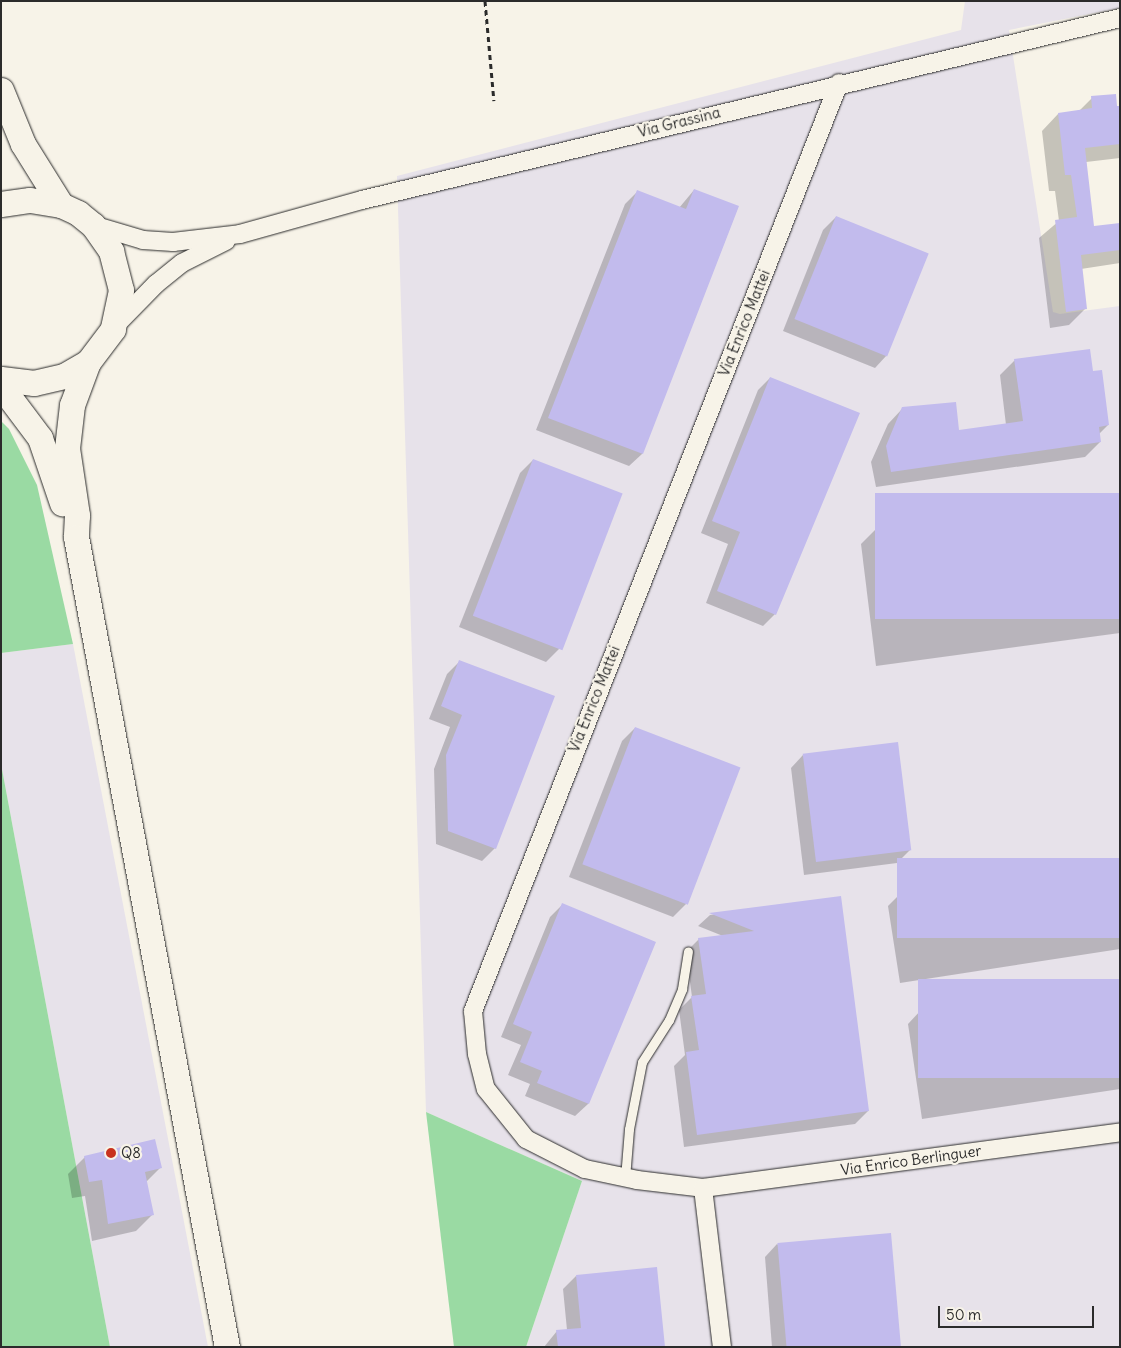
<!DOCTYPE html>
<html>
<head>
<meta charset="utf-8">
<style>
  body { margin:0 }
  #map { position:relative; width:1121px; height:1348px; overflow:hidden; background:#f7f3e8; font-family:Delius,sans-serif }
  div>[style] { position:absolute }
  .built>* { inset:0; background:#e7e2ea }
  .green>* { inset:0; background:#9adaa3 }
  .shadow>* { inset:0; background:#0003 }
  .building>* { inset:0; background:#c2bbed; transform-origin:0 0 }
  .path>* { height:3px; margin-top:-1.5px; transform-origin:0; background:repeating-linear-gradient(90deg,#2b2b2b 0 5px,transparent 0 9px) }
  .roads { filter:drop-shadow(0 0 1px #2b2b2b) drop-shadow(0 0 1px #2b2b2b) }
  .service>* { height:9px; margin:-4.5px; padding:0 4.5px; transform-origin:4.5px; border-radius:4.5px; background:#f7f3e8 }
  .minor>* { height:18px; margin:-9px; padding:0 9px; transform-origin:9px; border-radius:9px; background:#f7f3e8 }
  .secondary>* { height:25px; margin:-12.5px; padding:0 12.5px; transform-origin:12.5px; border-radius:12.5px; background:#f7f3e8 }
  .dots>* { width:14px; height:14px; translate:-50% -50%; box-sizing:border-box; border:2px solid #f7f3e8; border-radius:50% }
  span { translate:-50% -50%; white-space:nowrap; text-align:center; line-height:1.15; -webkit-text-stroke:4.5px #f7f3e8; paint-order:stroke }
  .street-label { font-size:15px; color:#2b2b2b }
  .poi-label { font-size:15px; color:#2b2b2b }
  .left { translate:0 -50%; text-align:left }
  .frame { position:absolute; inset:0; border:2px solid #2b2b2b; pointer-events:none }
  .scale { position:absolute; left:938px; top:1306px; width:156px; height:22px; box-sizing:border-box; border:2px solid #2b2b2b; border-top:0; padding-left:6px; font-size:15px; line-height:18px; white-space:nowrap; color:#2b2b2b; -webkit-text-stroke:4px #f7f3e8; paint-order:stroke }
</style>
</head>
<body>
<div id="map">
  <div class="built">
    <i style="clip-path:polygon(965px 1px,1120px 1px,1120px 8px,1009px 30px,1053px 312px,1060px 314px,1120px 306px,1120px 1347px,526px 1347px,582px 1181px,426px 1112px,397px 176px,961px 30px)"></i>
    <i style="clip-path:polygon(73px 644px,208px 1347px,110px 1347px,1px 764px,1px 653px)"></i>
  </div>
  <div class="green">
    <i style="clip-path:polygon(1px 421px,9px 429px,37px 485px,73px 644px,1px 653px)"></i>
    <i style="clip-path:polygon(1px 764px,110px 1347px,1px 1347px)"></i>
    <i style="clip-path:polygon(426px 1112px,582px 1181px,526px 1347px,454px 1347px)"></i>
  </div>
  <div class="shadow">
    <i style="clip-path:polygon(1092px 98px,1120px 107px,1120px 158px,1086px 162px,1092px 228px,1120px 224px,1120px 263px,1081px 269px,1086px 308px,1069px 325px,1050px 328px,1039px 238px,1059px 221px,1055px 191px,1049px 191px,1042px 131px,1058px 114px,1078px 112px)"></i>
    <i style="clip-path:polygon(694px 190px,738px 207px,642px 454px,629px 466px,536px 430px,625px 204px,637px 192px,679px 208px)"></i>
    <i style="clip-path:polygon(836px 217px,887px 355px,875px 368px,783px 331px,823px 230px)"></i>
    <i style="clip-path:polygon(1015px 360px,1091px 372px,1108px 425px,1099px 434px,1100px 442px,1085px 457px,876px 487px,871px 462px,888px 424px,903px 408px,958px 431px,1006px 425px,1000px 375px)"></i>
    <i style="clip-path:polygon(770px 378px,775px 614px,763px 626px,706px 603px,728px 544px,701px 533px,758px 390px)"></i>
    <i style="clip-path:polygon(533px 460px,559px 649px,546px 662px,459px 627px,520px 473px)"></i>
    <i style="clip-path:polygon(1120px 494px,1120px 633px,876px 666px,861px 544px,878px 527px)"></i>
    <i style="clip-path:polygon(460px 661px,495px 848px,482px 861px,436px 844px,434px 769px,450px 727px,429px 719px,447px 674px)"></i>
    <i style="clip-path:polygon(635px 728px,686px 904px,673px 917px,569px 877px,622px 741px)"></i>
    <i style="clip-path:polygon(803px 755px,910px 850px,897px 863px,804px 875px,791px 768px)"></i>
    <i style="clip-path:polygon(1120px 859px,1120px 949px,900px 983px,888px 906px,901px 893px)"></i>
    <i style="clip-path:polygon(840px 897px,868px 1111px,855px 1124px,684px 1147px,674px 1066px,685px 1055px,679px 1010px,692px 997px,686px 952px,699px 939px,723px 936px,698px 926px,710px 915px)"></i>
    <i style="clip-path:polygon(562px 905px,654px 942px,588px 1104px,575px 1116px,525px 1096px,530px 1084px,508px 1075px,521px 1045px,501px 1037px,550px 917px)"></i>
    <i style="clip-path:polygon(1120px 980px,1120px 1089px,922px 1119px,908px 1024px,921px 1010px)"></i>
    <i style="clip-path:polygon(85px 1157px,160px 1168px,146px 1182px,153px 1214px,136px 1231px,92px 1241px,85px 1196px,72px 1198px,68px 1174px)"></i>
    <i style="clip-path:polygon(777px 1244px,899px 1347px,772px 1347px,765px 1257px)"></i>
    <i style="clip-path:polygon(576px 1276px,663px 1347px,544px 1347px,557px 1331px,567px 1330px,563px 1289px)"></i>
  </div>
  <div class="building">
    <i style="clip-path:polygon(1116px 94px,1117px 106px,1120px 106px,1120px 144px,1085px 148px,1094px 226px,1120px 223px,1120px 250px,1081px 255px,1087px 309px,1066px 312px,1055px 220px,1077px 217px,1071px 175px,1065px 175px,1058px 113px,1092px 108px,1091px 96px)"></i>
    <i style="clip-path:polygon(694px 189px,739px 206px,643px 454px,548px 418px,637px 190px,686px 209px)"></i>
    <i style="left:836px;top:216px;width:100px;height:111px;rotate:22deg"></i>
    <i style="clip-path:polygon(1090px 349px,1093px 371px,1102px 370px,1109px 425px,1099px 427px,1101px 442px,891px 472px,886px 446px,902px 407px,956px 402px,959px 430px,1023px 421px,1014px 359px)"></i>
    <i style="clip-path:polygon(770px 377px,860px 413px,776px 615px,717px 591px,740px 532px,712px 521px)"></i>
    <i style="left:533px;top:459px;width:96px;height:168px;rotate:21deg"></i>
    <i style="left:1120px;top:493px;width:126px;height:245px;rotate:90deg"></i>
    <i style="clip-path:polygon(459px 660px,555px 696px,496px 849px,448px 831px,446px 755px,462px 715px,441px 706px)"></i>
    <i style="left:635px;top:727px;width:113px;height:147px;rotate:21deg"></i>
    <i style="left:898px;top:742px;width:109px;height:96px;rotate:83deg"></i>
    <i style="left:1120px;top:858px;width:80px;height:223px;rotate:90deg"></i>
    <i style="clip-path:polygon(841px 896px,869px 1111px,697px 1135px,686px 1052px,699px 1050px,691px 996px,706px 994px,698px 938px,754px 931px,709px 913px)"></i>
    <i style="clip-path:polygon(562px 903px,656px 942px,589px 1104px,537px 1083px,542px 1071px,520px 1062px,532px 1032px,513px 1024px)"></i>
    <i style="left:1120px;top:979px;width:99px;height:202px;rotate:90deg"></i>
    <i style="clip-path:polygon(155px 1139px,162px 1168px,145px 1172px,154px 1215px,108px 1224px,102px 1180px,89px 1182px,84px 1156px)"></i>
    <i style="left:891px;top:1233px;width:114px;height:114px;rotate:85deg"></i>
    <i style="clip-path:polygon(657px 1267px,665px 1347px,558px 1347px,556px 1330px,581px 1328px,576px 1275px)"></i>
  </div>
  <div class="path">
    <i style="left:485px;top:1px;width:100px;rotate:84.9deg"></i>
  </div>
  <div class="roads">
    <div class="service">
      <i style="left:625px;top:1178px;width:49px;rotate:-85.3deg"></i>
      <i style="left:629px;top:1129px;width:68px;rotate:-79deg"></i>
      <i style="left:642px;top:1062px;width:50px;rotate:-57.3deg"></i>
      <i style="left:669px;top:1020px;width:34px;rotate:-67deg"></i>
      <i style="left:682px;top:989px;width:38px;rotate:-81deg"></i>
    </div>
    <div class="minor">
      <i style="left:839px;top:83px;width:998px;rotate:111.52deg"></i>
      <i style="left:473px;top:1011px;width:43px;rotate:84.7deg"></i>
      <i style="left:477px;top:1054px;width:36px;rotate:76deg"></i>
      <i style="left:486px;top:1089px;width:64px;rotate:51.3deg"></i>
      <i style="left:526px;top:1139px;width:66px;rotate:27deg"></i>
      <i style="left:585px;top:1169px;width:53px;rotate:11.9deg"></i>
      <i style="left:637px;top:1180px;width:66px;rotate:6.9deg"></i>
      <i style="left:703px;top:1188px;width:421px;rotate:-7.6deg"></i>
      <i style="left:93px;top:225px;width:52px;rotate:16.7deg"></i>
      <i style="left:143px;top:240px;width:30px;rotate:4deg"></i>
      <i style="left:173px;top:242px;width:67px;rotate:-6.8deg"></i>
      <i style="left:240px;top:234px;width:127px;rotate:-15.6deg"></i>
      <i style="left:362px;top:200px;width:780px;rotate:-13.5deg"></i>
      <i style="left:113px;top:328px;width:62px;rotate:-45.7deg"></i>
      <i style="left:156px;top:284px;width:33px;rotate:-39deg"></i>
      <i style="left:182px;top:263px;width:49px;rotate:-26.6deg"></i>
      <i style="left:703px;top:1188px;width:160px;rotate:83.2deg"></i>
    </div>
    <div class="secondary">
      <i style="left:1px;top:90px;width:58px;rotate:67.8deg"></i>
      <i style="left:23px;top:144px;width:72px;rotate:58.1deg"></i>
      <i style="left:1px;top:204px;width:29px;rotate:-8deg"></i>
      <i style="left:30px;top:200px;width:31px;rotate:9deg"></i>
      <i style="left:61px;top:205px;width:19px;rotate:25deg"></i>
      <i style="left:78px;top:213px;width:19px;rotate:39deg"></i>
      <i style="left:93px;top:225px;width:32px;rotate:55deg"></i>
      <i style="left:111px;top:251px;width:40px;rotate:75.6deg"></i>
      <i style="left:121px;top:290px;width:40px;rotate:102deg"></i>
      <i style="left:113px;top:329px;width:41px;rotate:127.1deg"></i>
      <i style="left:88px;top:362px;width:28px;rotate:150deg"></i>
      <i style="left:64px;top:376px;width:31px;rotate:167deg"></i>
      <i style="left:34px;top:383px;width:33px;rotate:-173deg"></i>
      <i style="left:88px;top:362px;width:46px;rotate:110.4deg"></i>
      <i style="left:72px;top:405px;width:43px;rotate:96.6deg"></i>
      <i style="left:67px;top:448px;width:68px;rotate:81.5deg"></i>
      <i style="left:77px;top:515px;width:22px;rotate:93deg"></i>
      <i style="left:76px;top:537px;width:824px;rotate:79.44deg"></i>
      <i style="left:1px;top:386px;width:65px;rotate:53.1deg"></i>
      <i style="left:40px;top:438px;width:69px;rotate:71.3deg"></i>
    </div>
  </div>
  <div class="dots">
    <i style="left:111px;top:1153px;background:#c8321e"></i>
  </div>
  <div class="street-label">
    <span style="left:679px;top:122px;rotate:-14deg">Via Grassina</span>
    <span style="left:744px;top:323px;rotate:-68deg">Via Enrico Mattei</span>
    <span style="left:594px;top:699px;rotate:-68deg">Via Enrico Mattei</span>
    <span style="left:911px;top:1160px;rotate:-8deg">Via Enrico Berlinguer</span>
  </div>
  <div class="poi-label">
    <span class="left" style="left:121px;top:1153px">Q8</span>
  </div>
  <div class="frame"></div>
  <div class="scale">50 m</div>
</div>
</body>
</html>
